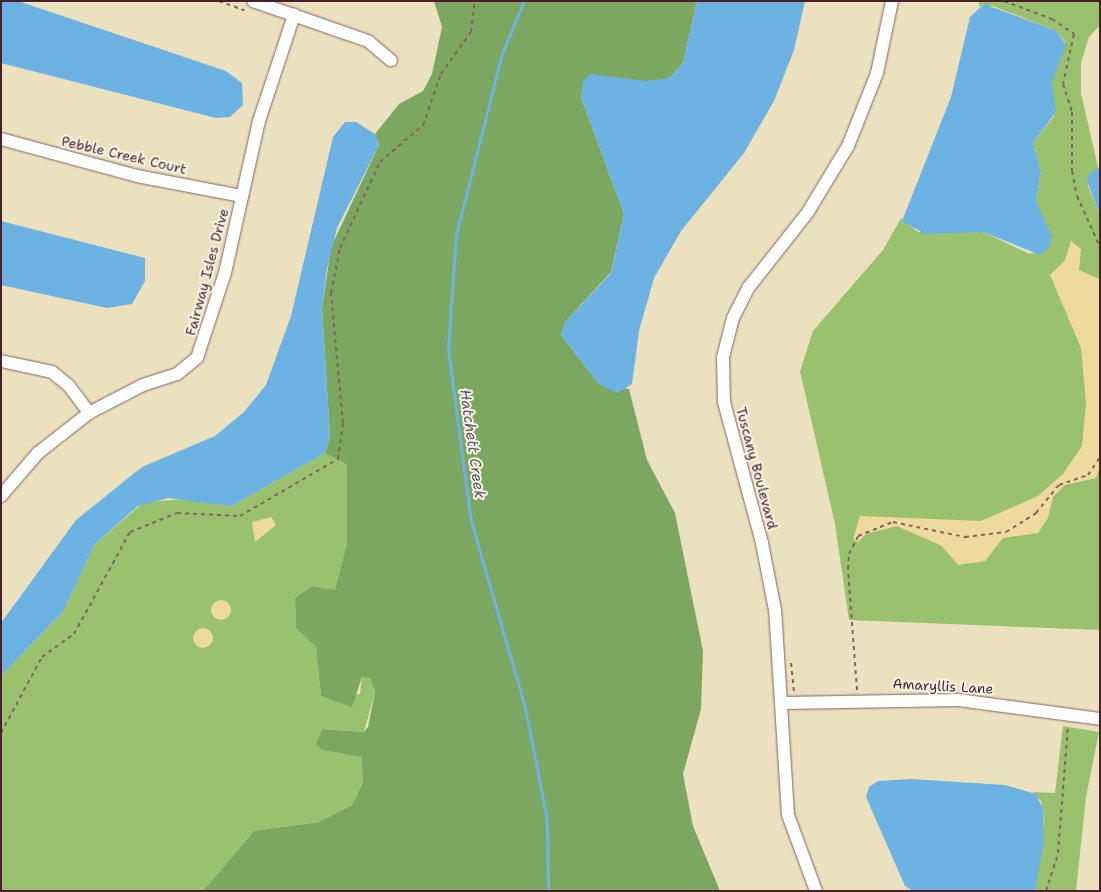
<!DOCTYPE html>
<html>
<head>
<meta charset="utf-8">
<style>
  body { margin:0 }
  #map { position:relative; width:1101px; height:892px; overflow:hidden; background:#ece1bf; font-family:"Shantell Sans",sans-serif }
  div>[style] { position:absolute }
  .green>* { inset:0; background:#9ac16d }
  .forest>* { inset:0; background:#7ba760 }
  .sand>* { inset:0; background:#eeda9e }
  .round { border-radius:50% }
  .water>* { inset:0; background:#6cb2e3 }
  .stream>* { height:3px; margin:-1.5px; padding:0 1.5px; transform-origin:1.5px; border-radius:1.5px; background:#6cb2e3 }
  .path>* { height:2px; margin-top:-1px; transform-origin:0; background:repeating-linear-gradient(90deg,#83635f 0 4px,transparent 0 8px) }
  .roads { filter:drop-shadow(0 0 1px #83635f) drop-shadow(0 0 1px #83635f) }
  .street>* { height:12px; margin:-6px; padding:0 6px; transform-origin:6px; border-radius:6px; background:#fff }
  span { translate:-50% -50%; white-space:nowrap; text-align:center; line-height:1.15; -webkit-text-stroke:4px #fcf5e5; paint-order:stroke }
  .street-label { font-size:14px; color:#4a1f2b }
  .water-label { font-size:15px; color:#56526b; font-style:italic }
  .frame { position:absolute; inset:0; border:2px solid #4a1f2b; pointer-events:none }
</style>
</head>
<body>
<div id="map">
  <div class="green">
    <i style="clip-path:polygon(979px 1px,1100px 1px,1100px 25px,1089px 37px,1081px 63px,1081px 93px,1098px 167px,1088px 186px,1100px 215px,1100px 630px,849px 620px,835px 524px,800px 371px,813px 331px,883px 250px,901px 218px,918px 232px,983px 232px,1030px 254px,1049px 247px,1036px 201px,1041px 171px,1033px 143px,1054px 116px,1052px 83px,1065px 42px,1057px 31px,993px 6px,979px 6px)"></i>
    <i style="clip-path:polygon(325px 453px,347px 465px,347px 543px,335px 590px,312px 586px,295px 598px,296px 628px,316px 647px,321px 696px,360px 694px,362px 676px,370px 678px,375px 692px,364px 732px,323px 729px,330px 751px,361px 757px,363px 780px,352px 805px,319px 822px,254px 831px,203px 891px,1px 891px,1px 676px,63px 612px,95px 544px,144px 502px,186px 499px,232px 506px)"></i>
    <i style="clip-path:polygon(1063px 726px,1099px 732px,1086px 797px,1076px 891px,1035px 891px,1044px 820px,1041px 801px,1033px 792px,1055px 793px)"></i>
  </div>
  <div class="forest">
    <i style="clip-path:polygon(434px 1px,697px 1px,683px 63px,670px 78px,581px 97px,624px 214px,611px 272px,566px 321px,561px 335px,599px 384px,629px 389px,647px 460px,675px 513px,703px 651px,701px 709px,683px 774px,693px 826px,720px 891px,203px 891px,254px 831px,319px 822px,352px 805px,363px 781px,361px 757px,323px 750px,316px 745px,322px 729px,364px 732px,368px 727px,375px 692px,370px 678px,362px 677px,352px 707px,321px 696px,316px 647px,296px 628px,295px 598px,312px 586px,335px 590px,347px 543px,347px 465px,325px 453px,330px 437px,322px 309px,331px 247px,379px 145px,375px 134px,399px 104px,423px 91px,432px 74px,442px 27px)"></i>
  </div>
  <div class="sand">
    <i style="clip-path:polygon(1071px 241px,1081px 249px,1079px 270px,1099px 279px,1100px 288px,1100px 466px,1096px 478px,1065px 485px,1053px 497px,1048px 518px,1038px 533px,1003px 538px,985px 561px,958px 565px,942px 546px,897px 526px,866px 534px,858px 542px,853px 539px,860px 516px,981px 521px,1038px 496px,1063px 474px,1082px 446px,1086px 403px,1081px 348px,1050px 275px,1065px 260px)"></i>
    <i style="clip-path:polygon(271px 517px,276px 525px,255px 542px,252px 522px)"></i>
    <i class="round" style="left:211px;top:600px;width:20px;height:20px"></i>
    <i class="round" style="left:193px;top:628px;width:20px;height:20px"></i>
  </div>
  <div class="water">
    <i style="clip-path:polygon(1px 1px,21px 2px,226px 71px,242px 83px,243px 105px,230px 117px,216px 118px,1px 63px)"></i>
    <i style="clip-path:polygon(697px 1px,805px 1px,794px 50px,774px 101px,744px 153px,681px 231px,654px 278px,639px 331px,632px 384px,618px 393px,599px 384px,561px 335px,566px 321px,611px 273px,624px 214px,581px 97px,583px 82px,590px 74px,646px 81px,670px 78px,683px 63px)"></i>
    <i style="clip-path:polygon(984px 4px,1057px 31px,1066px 45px,1052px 83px,1056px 112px,1033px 143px,1041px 171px,1036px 201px,1052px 236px,1049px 247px,1040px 255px,983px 232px,925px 234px,902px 221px,951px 97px,970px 17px)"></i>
    <i style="clip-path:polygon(345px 122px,356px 122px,375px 134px,379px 145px,337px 228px,327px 269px,322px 309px,330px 437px,325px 453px,232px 506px,168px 498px,138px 506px,95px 544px,63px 612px,1px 676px,1px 623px,76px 520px,142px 467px,215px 436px,244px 412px,266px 385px,291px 316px,333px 137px)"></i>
    <i style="clip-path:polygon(1100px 167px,1100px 215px,1087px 181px,1091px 172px)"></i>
    <i style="clip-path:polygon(1px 221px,145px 258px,145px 281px,132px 304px,107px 308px,1px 285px)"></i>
    <i style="clip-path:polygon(911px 779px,1005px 785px,1036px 794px,1043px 809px,1044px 841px,1035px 891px,913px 891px,905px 886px,866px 797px,869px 787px,878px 781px)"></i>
  </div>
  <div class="stream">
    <i style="left:524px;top:1px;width:56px;rotate:112.9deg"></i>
    <i style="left:502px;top:53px;width:188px;rotate:104.2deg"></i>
    <i style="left:456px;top:235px;width:114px;rotate:94deg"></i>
    <i style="left:448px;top:349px;width:174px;rotate:82.4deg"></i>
    <i style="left:471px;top:521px;width:194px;rotate:73.8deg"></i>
    <i style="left:525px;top:707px;width:115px;rotate:79deg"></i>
    <i style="left:547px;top:820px;width:71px;rotate:89.2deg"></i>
  </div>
  <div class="path">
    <i style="left:219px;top:1px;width:27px;rotate:20deg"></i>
    <i style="left:1004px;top:1px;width:51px;rotate:20.6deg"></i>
    <i style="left:1052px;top:19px;width:27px;rotate:34deg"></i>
    <i style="left:1074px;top:34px;width:51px;rotate:102.4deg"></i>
    <i style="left:1063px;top:84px;width:29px;rotate:72deg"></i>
    <i style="left:1072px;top:112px;width:59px;rotate:90deg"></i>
    <i style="left:1072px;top:171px;width:25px;rotate:79deg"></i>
    <i style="left:1077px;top:196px;width:56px;rotate:65.7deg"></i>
    <i style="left:791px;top:663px;width:28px;rotate:84deg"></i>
    <i style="left:857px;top:690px;width:121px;rotate:-94.3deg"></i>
    <i style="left:848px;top:569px;width:15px;rotate:-86deg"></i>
    <i style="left:849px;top:554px;width:20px;rotate:-63deg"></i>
    <i style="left:858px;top:536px;width:38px;rotate:-22deg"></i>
    <i style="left:893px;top:522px;width:74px;rotate:11.8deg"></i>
    <i style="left:965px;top:537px;width:41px;rotate:-7deg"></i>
    <i style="left:1006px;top:532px;width:36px;rotate:-32deg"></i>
    <i style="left:1036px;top:513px;width:36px;rotate:-51deg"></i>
    <i style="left:1059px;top:485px;width:31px;rotate:-19deg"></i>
    <i style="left:1088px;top:475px;width:22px;rotate:-56deg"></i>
    <i style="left:1px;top:733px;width:86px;rotate:-61.7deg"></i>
    <i style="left:42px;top:657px;width:39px;rotate:-36deg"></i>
    <i style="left:74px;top:634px;width:116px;rotate:-61.2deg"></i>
    <i style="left:130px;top:532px;width:51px;rotate:-22deg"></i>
    <i style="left:177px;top:513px;width:63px;rotate:2.7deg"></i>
    <i style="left:240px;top:516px;width:113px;rotate:-30.2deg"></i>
    <i style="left:338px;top:459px;width:36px;rotate:-82deg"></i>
    <i style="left:343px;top:423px;width:131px;rotate:-95.3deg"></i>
    <i style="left:331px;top:293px;width:46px;rotate:-78.7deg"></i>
    <i style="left:340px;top:248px;width:95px;rotate:-65.1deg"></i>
    <i style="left:380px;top:162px;width:57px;rotate:-40.7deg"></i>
    <i style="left:423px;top:125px;width:54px;rotate:-70.6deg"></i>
    <i style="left:441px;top:74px;width:52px;rotate:-54.5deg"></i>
    <i style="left:471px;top:32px;width:31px;rotate:-83deg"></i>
    <i style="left:1046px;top:891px;width:40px;rotate:-72deg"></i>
    <i style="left:1058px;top:853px;width:126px;rotate:-85.5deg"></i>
  </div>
  <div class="roads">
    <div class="street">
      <i style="left:253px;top:1px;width:122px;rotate:19.2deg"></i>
      <i style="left:368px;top:41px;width:30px;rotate:40deg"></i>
      <i style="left:1px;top:139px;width:141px;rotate:15.2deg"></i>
      <i style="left:137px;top:176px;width:107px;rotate:10.8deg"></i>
      <i style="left:1px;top:361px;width:52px;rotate:12.2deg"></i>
      <i style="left:52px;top:372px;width:22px;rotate:39deg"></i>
      <i style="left:69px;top:386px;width:34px;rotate:53deg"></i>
      <i style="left:1px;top:496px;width:57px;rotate:-49.3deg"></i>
      <i style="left:38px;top:453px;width:65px;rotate:-38.1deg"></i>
      <i style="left:89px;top:413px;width:61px;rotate:-27.4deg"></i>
      <i style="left:143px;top:385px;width:36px;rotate:-18deg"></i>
      <i style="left:177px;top:374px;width:26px;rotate:-39deg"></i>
      <i style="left:197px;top:358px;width:89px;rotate:-71.8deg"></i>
      <i style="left:225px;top:273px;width:156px;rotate:-77.4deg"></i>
      <i style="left:259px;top:121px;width:112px;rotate:-71.7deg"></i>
      <i style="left:784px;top:703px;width:174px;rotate:-1deg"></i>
      <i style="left:958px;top:700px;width:143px;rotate:7.6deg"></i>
      <i style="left:816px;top:891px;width:81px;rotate:-110.2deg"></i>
      <i style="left:788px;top:815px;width:205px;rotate:-93.6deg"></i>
      <i style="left:775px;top:610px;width:68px;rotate:-101deg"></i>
      <i style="left:762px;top:543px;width:146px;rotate:-105.1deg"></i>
      <i style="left:724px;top:402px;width:45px;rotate:-91.3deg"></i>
      <i style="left:723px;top:357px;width:40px;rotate:-75.6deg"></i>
      <i style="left:733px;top:318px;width:35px;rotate:-63deg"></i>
      <i style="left:749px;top:287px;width:95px;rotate:-51.8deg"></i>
      <i style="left:808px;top:212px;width:77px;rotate:-58.8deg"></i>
      <i style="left:848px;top:146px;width:79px;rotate:-68.3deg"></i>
      <i style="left:877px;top:73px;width:74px;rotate:-78.2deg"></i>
    </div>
  </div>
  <div class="street-label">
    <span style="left:124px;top:155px;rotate:13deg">Pebble Creek Court</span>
    <span style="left:207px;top:272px;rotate:-75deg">Fairway Isles Drive</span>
    <span style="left:757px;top:468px;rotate:75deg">Tuscany Boulevard</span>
    <span style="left:943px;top:686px;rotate:3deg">Amaryllis Lane</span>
  </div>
  <div class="water-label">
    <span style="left:472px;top:444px;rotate:82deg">Hatchett Creek</span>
  </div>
  <div class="frame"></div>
</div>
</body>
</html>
